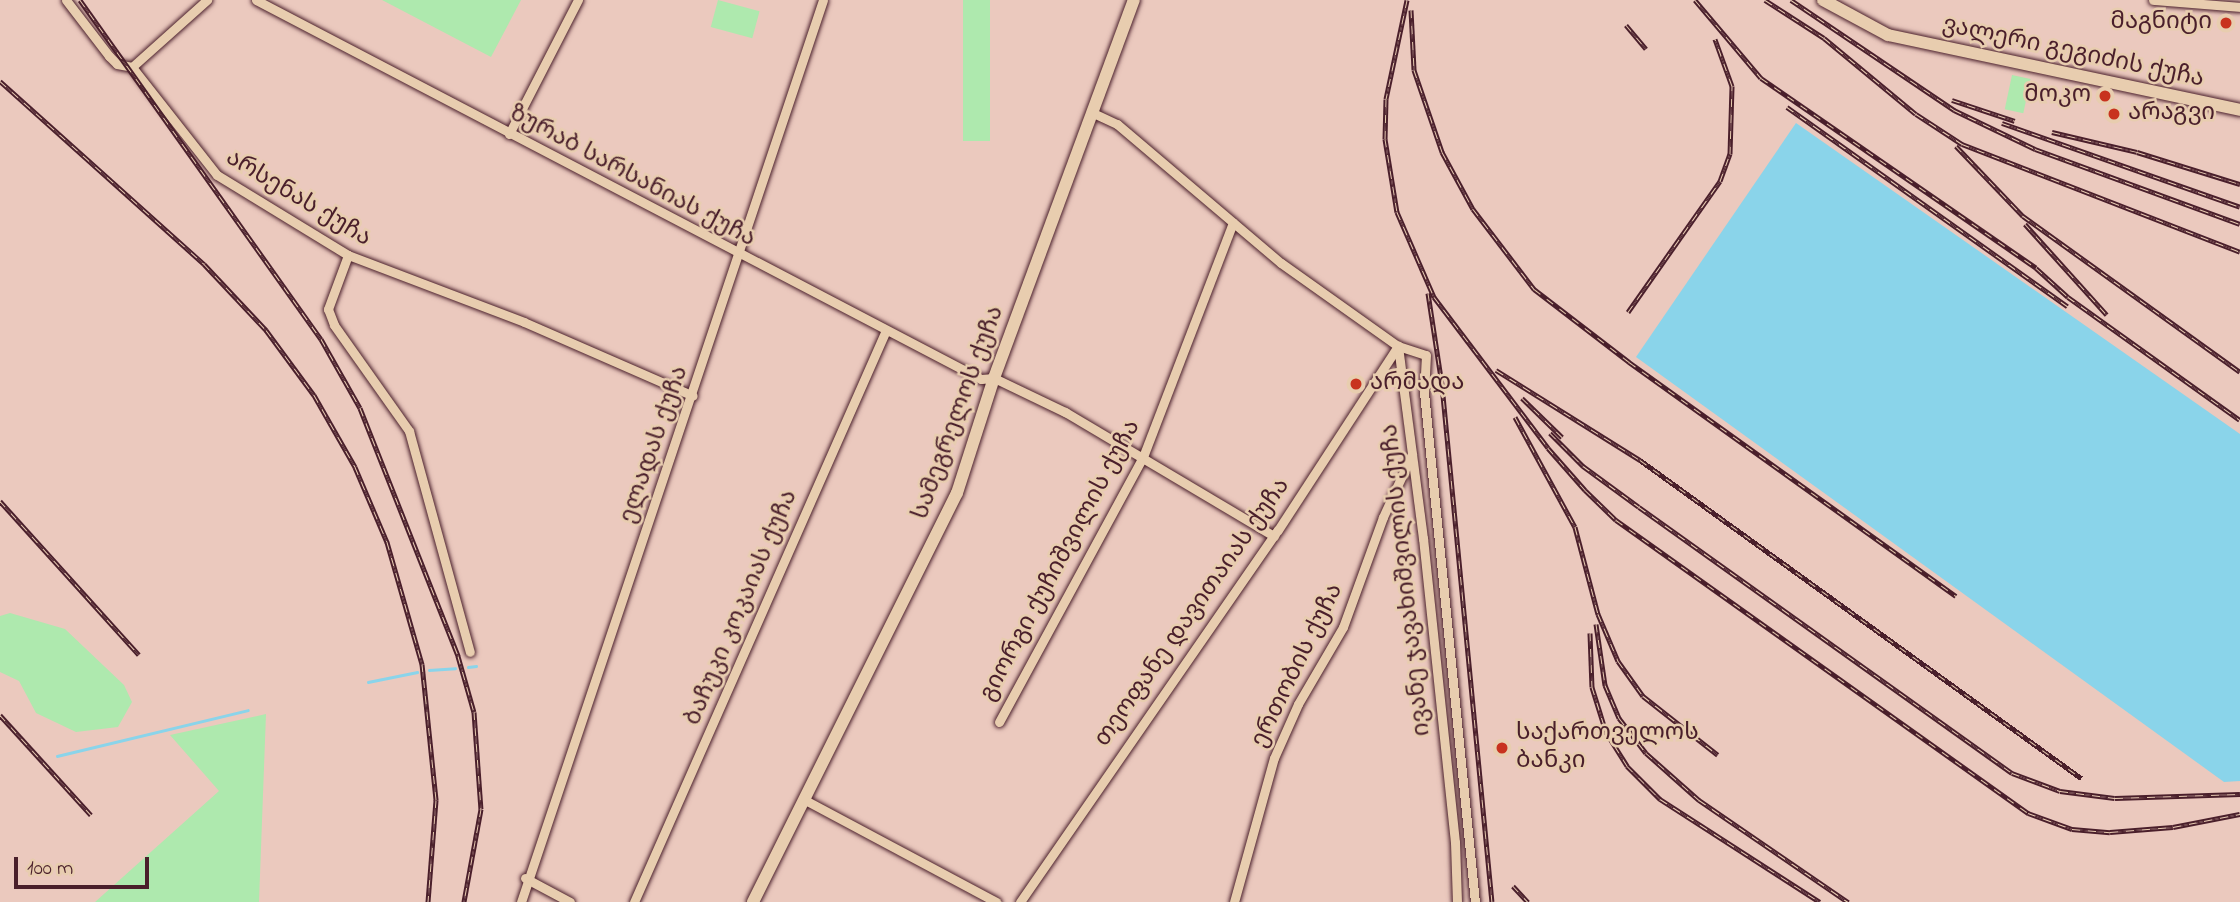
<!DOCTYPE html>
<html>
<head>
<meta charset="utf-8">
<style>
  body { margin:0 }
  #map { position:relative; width:2240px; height:902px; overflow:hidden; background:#ebc9be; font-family:"Indie Flower","Noto Sans Georgian",sans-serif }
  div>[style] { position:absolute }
  .green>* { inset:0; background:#aee9ae; transform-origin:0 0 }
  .water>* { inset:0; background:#8ad4ea }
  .stream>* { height:2.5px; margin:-1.25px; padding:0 1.25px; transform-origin:1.25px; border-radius:1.25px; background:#8ad4ea }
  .roads { filter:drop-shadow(0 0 2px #4a1f2b) drop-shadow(0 0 2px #4a1f2b) }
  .street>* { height:9px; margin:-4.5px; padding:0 4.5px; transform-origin:4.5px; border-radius:4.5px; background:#e8cdaf }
  .secondary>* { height:12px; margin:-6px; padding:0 6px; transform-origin:6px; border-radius:6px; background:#e8cdaf }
  .rail>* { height:5px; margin-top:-2.5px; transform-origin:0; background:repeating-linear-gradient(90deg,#e8cdaf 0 8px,#4a1f2b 0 16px); box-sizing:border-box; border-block:2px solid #4a1f2b }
  .dots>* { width:19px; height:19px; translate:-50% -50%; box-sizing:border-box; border:4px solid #e8cdaf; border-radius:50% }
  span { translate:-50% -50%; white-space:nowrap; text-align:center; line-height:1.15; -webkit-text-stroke:5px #e8cdaf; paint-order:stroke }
  .poi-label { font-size:24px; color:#4a1f2b }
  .right { translate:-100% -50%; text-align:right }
  .left { translate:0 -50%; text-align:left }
  .street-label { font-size:24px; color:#4a1f2b }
  .scale { position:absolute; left:14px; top:857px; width:135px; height:32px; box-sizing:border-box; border:4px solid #4a1f2b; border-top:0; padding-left:9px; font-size:21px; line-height:24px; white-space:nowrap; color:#4a1f2b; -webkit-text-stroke:5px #e8cdaf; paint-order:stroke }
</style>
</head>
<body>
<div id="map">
  <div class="green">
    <i style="clip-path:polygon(382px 0,521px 0,491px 57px)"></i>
    <i style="left:718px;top:0;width:43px;height:28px;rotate:15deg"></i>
    <i style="left:963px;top:0;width:27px;height:141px"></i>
    <i style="left:2012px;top:75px;width:19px;height:35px;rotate:12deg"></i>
    <i style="clip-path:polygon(10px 613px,65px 629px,124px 685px,132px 702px,118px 727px,76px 732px,36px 713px,19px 681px,0 672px,0 616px)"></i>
    <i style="clip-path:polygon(266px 714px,259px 902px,95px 902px,219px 791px,170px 735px)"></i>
  </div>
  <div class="water">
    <i style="clip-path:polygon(1796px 123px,2240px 434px,2240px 781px,2224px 782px,1636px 357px)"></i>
  </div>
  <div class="stream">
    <i style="left:468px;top:667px;width:8px;rotate:-7deg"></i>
    <i style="left:429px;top:670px;width:26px;rotate:-4deg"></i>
    <i style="left:368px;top:682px;width:50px;rotate:-11.5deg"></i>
    <i style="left:57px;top:756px;width:196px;rotate:-13.5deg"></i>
  </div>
  <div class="roads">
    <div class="street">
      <i style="left:66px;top:0;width:71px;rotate:52.5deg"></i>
      <i style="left:109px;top:56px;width:11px;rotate:45deg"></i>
      <i style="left:117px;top:64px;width:15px;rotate:11deg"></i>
      <i style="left:132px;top:67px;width:137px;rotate:51.8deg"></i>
      <i style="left:217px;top:175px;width:153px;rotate:31.4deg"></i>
      <i style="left:348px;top:255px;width:188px;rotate:20.8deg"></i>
      <i style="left:524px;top:322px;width:184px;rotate:23.6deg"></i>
      <i style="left:256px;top:0;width:818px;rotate:27.6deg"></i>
      <i style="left:981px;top:379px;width:13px;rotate:-4deg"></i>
      <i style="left:994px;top:378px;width:79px;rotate:25.6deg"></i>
      <i style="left:1065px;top:412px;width:243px;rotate:30.7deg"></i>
      <i style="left:2153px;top:0;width:87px;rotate:4.6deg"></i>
      <i style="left:132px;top:67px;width:101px;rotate:-41.8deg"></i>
      <i style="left:1091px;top:112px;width:29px;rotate:25deg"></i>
      <i style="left:1117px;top:124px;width:215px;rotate:40.3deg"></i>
      <i style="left:1281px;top:263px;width:143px;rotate:35.4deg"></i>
      <i style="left:1398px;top:346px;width:29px;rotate:18deg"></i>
      <i style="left:1426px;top:355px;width:37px;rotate:93deg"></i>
      <i style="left:1424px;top:392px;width:513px;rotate:84.29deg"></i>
      <i style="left:509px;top:134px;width:151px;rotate:-62.8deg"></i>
      <i style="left:348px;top:255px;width:58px;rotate:110.3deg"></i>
      <i style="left:328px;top:309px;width:17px;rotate:69deg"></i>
      <i style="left:334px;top:325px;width:130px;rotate:54.7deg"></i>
      <i style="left:409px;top:431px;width:229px;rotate:74.6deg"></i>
      <i style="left:1398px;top:346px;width:194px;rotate:82.6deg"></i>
      <i style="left:1423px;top:538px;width:306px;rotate:84deg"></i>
      <i style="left:1455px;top:842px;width:60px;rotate:88.1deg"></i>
      <i style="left:999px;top:722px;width:302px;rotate:-61.5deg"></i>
      <i style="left:1143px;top:457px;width:251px;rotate:-69deg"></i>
      <i style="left:805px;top:800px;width:217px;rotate:28.1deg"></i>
      <i style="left:525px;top:878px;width:51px;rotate:28.1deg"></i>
      <i style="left:521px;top:902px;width:951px;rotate:-71.49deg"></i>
      <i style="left:634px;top:902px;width:625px;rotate:-66.22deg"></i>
      <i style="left:1020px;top:902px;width:453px;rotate:-55.3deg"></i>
      <i style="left:1278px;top:530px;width:220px;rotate:-56.9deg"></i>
      <i style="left:1234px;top:902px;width:149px;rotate:-74.5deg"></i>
      <i style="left:1274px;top:758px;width:59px;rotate:-66deg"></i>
      <i style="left:1298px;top:704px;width:89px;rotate:-59.7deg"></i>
      <i style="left:1343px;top:627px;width:117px;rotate:-70deg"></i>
      <i style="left:1383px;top:517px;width:69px;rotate:-65.3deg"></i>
    </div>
    <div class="secondary">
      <i style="left:1823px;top:0;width:74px;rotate:28.3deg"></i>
      <i style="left:1888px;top:35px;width:360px;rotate:12deg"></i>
      <i style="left:753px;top:902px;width:457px;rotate:-63.5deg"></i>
      <i style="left:957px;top:493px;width:121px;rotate:-72.2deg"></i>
      <i style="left:994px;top:378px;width:403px;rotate:-69.7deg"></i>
    </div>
  </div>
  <div class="rail">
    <i style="left:80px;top:0;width:416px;rotate:54.6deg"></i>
    <i style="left:321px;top:339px;width:79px;rotate:60.5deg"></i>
    <i style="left:360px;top:408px;width:267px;rotate:68.4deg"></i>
    <i style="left:458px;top:656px;width:58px;rotate:74.1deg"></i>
    <i style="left:474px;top:712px;width:97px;rotate:85.9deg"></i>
    <i style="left:481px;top:809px;width:95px;rotate:100.4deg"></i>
    <i style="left:1407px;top:0;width:101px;rotate:102deg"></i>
    <i style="left:1386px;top:99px;width:40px;rotate:91.4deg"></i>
    <i style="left:1385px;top:139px;width:74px;rotate:80.7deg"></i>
    <i style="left:1397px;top:212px;width:93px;rotate:66.5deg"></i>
    <i style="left:1434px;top:297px;width:189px;rotate:52.9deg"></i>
    <i style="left:1548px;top:448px;width:56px;rotate:48.6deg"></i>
    <i style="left:1585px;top:490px;width:43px;rotate:44.1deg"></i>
    <i style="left:1616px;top:520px;width:506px;rotate:35.42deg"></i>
    <i style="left:2028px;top:813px;width:47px;rotate:20deg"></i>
    <i style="left:2072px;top:829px;width:38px;rotate:5deg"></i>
    <i style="left:2110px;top:832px;width:63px;rotate:-4.5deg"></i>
    <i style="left:2173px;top:827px;width:68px;rotate:-11deg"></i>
    <i style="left:1695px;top:0;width:102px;rotate:49.8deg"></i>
    <i style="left:1761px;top:78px;width:334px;rotate:34.6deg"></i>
    <i style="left:2036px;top:268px;width:43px;rotate:42.2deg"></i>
    <i style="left:2068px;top:297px;width:211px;rotate:35.6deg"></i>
    <i style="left:1765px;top:0;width:70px;rotate:32.8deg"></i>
    <i style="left:1824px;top:38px;width:119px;rotate:39.6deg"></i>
    <i style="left:1916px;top:114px;width:55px;rotate:33.1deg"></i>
    <i style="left:1962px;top:144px;width:298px;rotate:21.2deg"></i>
    <i style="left:1791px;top:0;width:197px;rotate:34deg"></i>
    <i style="left:1954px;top:110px;width:90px;rotate:25.7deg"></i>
    <i style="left:2035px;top:149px;width:218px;rotate:20.1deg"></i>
    <i style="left:1411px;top:10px;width:60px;rotate:87.1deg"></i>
    <i style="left:1414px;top:70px;width:87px;rotate:71.1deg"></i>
    <i style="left:1442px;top:152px;width:65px;rotate:61.5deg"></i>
    <i style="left:1473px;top:209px;width:101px;rotate:52.7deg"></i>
    <i style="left:1534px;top:289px;width:120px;rotate:37.5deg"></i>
    <i style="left:1629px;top:362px;width:402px;rotate:35.6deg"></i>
    <i style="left:1626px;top:25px;width:31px;rotate:50deg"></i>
    <i style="left:0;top:81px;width:274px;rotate:41.9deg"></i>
    <i style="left:204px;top:264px;width:91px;rotate:46.8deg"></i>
    <i style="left:266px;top:330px;width:81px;rotate:53.6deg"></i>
    <i style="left:314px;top:395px;width:83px;rotate:60.3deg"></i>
    <i style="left:355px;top:467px;width:82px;rotate:66.9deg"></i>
    <i style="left:387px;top:542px;width:127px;rotate:74deg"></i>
    <i style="left:422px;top:664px;width:137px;rotate:84.1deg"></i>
    <i style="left:436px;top:800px;width:102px;rotate:94.5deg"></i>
    <i style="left:1952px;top:100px;width:66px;rotate:18.4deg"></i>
    <i style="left:1787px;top:107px;width:344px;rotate:35.4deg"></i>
    <i style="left:2002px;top:123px;width:252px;rotate:19.4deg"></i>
    <i style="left:2052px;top:132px;width:87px;rotate:13.2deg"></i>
    <i style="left:2137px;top:152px;width:108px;rotate:17.3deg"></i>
    <i style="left:1956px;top:146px;width:97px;rotate:46.3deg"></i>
    <i style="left:2023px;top:216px;width:267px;rotate:35.7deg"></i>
    <i style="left:2025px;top:224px;width:122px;rotate:48deg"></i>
    <i style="left:1428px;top:293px;width:93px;rotate:81.3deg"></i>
    <i style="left:1442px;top:385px;width:519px;rotate:84.48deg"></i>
    <i style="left:1628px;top:312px;width:160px;rotate:-54.9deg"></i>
    <i style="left:1720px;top:181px;width:29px;rotate:-70deg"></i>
    <i style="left:1730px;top:154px;width:68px;rotate:-88.3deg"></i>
    <i style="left:1732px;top:86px;width:50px;rotate:-109.9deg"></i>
    <i style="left:1496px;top:370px;width:170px;rotate:32deg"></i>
    <i style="left:1640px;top:460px;width:544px;rotate:35.79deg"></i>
    <i style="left:1522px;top:398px;width:56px;rotate:44.3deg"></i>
    <i style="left:1515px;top:417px;width:125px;rotate:61.4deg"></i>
    <i style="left:1575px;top:527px;width:90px;rotate:75.2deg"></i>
    <i style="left:1598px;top:614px;width:51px;rotate:66.9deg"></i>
    <i style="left:1618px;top:661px;width:43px;rotate:54.5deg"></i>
    <i style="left:1643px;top:696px;width:95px;rotate:38.2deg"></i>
    <i style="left:1550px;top:433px;width:47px;rotate:45deg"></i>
    <i style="left:1583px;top:466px;width:69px;rotate:36.2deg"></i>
    <i style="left:1639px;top:507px;width:458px;rotate:35.5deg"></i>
    <i style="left:2012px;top:773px;width:51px;rotate:20.6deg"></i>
    <i style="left:2060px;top:791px;width:55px;rotate:7.3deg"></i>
    <i style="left:2115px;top:798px;width:125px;rotate:-1.8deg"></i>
    <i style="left:0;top:501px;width:207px;rotate:47.9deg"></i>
    <i style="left:1596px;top:624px;width:62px;rotate:81.6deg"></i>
    <i style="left:1605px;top:685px;width:36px;rotate:67deg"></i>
    <i style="left:1619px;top:718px;width:44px;rotate:52.4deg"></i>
    <i style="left:1646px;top:753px;width:71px;rotate:41.6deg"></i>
    <i style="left:1699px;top:800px;width:181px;rotate:34.4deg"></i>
    <i style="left:1590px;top:633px;width:54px;rotate:87.9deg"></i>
    <i style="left:1592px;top:687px;width:47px;rotate:72.7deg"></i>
    <i style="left:1606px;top:732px;width:40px;rotate:58deg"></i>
    <i style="left:1627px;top:766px;width:47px;rotate:45deg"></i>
    <i style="left:1660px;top:799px;width:190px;rotate:32.8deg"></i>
    <i style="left:0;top:715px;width:135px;rotate:47.7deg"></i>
    <i style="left:1513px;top:886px;width:22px;rotate:47deg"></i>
  </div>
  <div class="dots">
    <i style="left:2226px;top:23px;background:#c8321e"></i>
    <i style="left:2105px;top:96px;background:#c8321e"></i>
    <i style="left:2114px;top:114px;background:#c8321e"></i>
    <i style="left:1356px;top:384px;background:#c8321e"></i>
    <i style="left:1502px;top:748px;background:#c8321e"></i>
  </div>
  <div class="poi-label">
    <span class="right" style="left:2212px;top:23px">მაგნიტი</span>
    <span class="right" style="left:2091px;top:96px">მოკო</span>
    <span class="left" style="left:2128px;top:114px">არაგვი</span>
    <span class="left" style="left:1370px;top:384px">არმადა</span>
    <span class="left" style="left:1516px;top:748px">საქართველოს<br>ბანკი</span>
  </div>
  <div class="street-label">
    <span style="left:2073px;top:53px;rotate:12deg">ვალერი გეგიძის ქუჩა</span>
    <span style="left:632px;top:177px;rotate:28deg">ზურაბ სარსანიას ქუჩა</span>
    <span style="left:298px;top:199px;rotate:31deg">არსენას ქუჩა</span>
    <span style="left:959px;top:413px;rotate:-70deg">სამეგრელოს ქუჩა</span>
    <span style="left:655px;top:445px;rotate:-71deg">ელადას ქუჩა</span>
    <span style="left:1061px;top:561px;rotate:-62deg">გიორგი ქუჩიშვილის ქუჩა</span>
    <span style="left:1407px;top:580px;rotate:-96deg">ივანე ჯავახიშვილის ქუჩა</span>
    <span style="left:742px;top:608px;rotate:-67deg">ბაჩუკი კოკაიას ქუჩა</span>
    <span style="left:1193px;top:613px;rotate:-55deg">თეოფანე დავითაიას ქუჩა</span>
    <span style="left:1298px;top:666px;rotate:-64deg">ერთობის ქუჩა</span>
  </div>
  <div class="scale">100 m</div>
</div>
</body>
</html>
